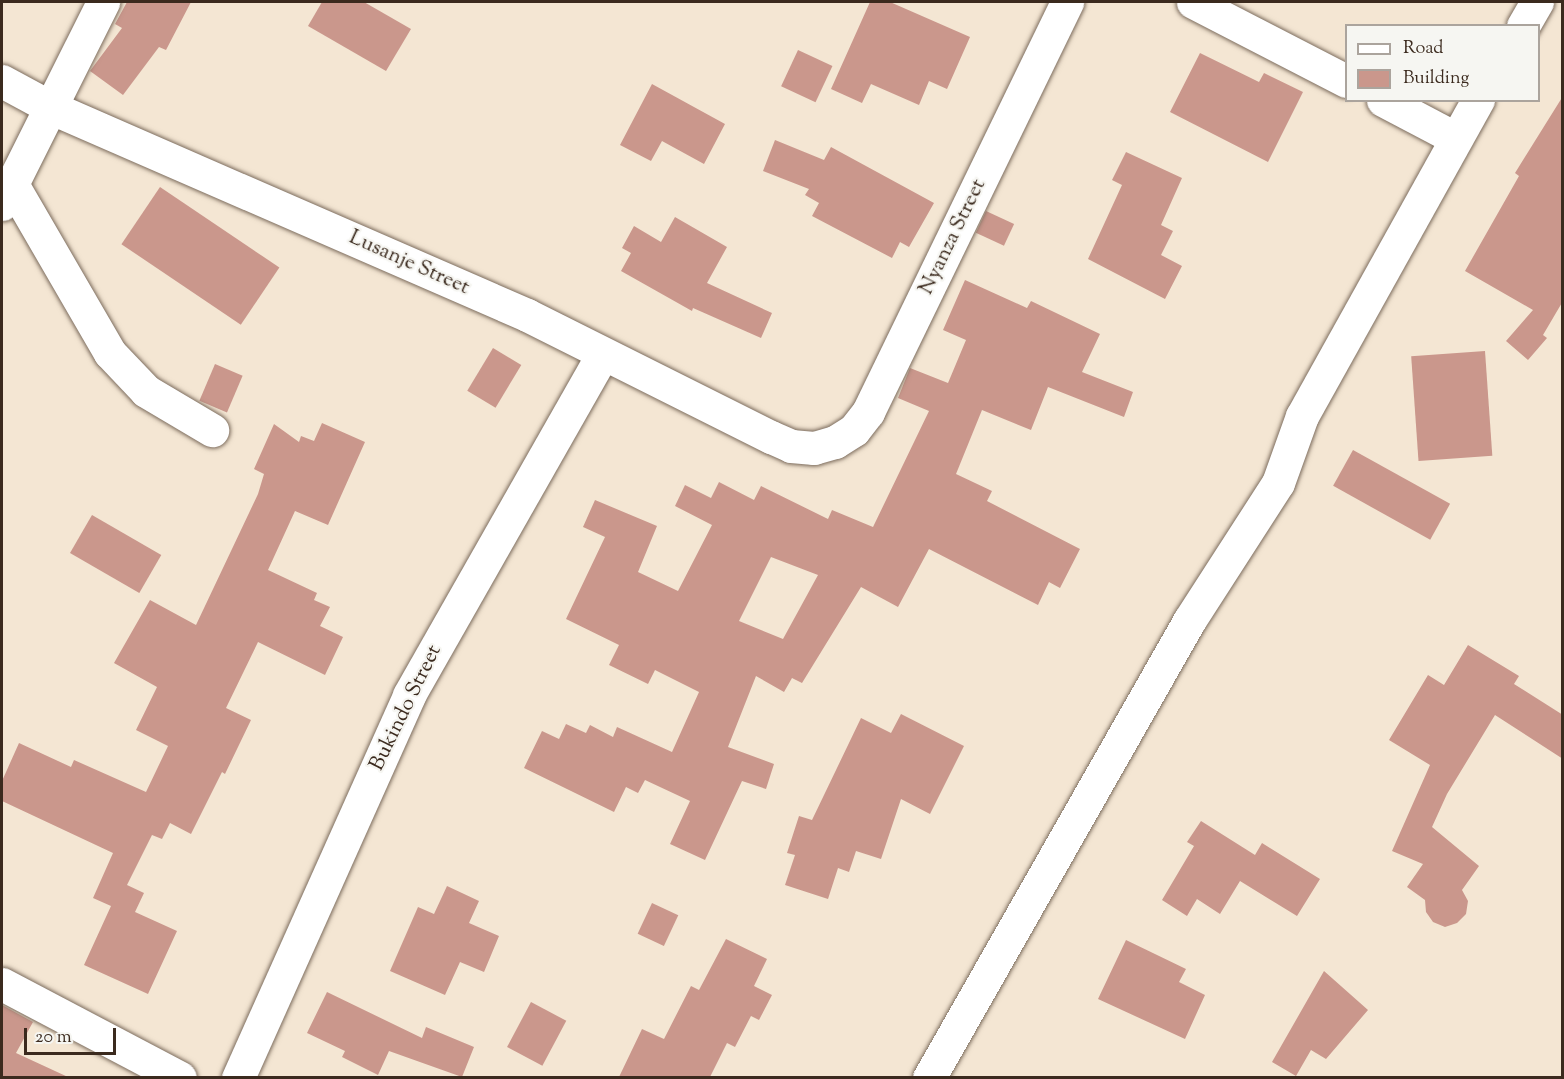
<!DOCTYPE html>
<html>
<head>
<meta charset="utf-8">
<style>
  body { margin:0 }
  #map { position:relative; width:1564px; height:1079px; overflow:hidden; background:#f4e6d3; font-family:"Sorts Mill Goudy",serif }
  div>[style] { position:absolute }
  .building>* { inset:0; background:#ca978c; transform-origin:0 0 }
  .roads { filter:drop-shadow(0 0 2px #7c6c5d) drop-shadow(0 0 2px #7c6c5d) }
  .street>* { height:33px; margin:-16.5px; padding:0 16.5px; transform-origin:16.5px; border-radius:16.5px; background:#fff }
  span { translate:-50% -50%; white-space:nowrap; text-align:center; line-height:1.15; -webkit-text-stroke:4.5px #f6f6f2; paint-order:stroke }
  .street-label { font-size:21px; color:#3b2a1e }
  .frame { position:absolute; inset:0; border:3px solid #3b2a1e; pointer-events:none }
  .legend { position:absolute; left:1345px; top:24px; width:195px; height:78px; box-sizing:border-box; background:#f6f6f2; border:2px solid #aba49d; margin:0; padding:8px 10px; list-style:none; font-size:18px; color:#3b2a1e }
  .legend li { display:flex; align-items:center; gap:12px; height:30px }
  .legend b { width:30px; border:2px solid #aba49d }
  .scale { position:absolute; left:24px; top:1028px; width:92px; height:27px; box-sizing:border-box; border:3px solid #3b2a1e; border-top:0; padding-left:8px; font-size:18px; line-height:21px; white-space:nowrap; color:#3b2a1e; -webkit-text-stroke:4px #f6f6f2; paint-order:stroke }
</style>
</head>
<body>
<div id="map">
  <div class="building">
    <i style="clip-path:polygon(127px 2px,191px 2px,166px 50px,159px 47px,123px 95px,90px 71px,122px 28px,115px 24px)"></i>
    <i style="clip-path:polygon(322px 2px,364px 2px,411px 29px,386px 71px,308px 26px)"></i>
    <i style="clip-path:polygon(870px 2px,890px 2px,970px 37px,947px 89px,929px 81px,919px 105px,871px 84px,862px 103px,831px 89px)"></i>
    <i style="left:798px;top:50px;width:38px;height:40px;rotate:25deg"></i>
    <i style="clip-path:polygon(1200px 53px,1259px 82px,1264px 73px,1303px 92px,1268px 162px,1170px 112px)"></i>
    <i style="clip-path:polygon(652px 84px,725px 124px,704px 164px,662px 141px,651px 161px,620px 145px)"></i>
    <i style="clip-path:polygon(1563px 96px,1563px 301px,1543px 335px,1547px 338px,1528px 360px,1506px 341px,1533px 310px,1465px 271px,1519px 176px,1515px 173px)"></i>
    <i style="clip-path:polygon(775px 140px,824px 160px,831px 147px,934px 203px,909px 247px,900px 242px,892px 258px,812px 216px,819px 203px,805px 195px,809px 189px,763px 171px)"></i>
    <i style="clip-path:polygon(1126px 152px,1182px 178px,1161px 225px,1173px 231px,1161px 255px,1182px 266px,1165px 299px,1088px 259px,1122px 185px,1112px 180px)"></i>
    <i style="left:160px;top:187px;width:144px;height:69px;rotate:34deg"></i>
    <i style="left:986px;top:211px;width:31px;height:24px;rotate:25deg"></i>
    <i style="clip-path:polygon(675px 217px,727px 247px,707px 283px,772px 313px,761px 338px,693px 308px,692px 311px,621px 271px,631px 253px,622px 248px,634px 226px,661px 242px)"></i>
    <i style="clip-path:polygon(evenodd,965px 280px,1027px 308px,1031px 301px,1100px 334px,1082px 372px,1133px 392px,1124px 417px,1048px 387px,1031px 430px,982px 410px,956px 474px,992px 491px,987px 501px,1080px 549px,1060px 588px,1049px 582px,1038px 605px,929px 549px,898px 607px,861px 587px,802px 683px,792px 678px,784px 692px,756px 676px,728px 747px,774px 764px,766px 789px,742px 781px,705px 860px,670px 844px,690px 801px,645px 780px,638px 793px,626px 787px,614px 812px,524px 768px,542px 731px,559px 739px,566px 724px,586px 733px,590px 725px,613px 737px,617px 727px,672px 752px,699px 692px,655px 670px,648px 684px,609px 665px,619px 645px,566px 619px,605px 537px,583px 527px,595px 500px,657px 526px,638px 572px,678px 591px,712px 525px,675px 506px,685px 485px,711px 498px,719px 482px,754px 500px,761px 486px,828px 519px,832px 510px,873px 527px,929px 411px,898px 398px,910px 368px,948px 383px,966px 340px,943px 330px,965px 280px,771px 557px,818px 575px,783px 639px,739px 621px,771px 557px)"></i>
    <i style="left:493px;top:348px;width:33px;height:50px;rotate:31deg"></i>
    <i style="left:1485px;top:351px;width:105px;height:74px;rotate:86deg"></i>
    <i style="left:215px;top:364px;width:30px;height:40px;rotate:23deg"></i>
    <i style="clip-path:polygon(322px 423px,365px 442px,328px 525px,295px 511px,268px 570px,317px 593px,314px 600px,330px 607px,320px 626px,343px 637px,325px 675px,258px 642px,226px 708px,251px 720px,225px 774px,222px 772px,191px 834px,170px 823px,162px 839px,152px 835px,127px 885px,144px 893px,135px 912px,177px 931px,148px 994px,84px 965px,111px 906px,93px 898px,113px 853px,2px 801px,2px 781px,19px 743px,71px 767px,74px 760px,146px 792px,168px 746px,136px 730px,157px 687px,114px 663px,150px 600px,196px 625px,258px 494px,264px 474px,254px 469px,274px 424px,299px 442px,301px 436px,314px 441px)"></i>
    <i style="left:1353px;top:450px;width:111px;height:41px;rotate:29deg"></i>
    <i style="left:92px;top:515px;width:80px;height:44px;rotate:30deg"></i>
    <i style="clip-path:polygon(1468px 645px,1519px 676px,1514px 684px,1563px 715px,1563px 759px,1495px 715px,1447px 794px,1432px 827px,1479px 866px,1462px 890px,1468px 901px,1466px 914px,1457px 923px,1445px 927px,1433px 922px,1426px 912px,1425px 900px,1407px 887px,1423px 864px,1392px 851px,1430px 765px,1389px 740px,1428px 675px,1444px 685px)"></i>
    <i style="clip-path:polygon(901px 714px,964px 746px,930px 814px,901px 799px,881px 859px,856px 851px,849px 872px,838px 868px,828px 899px,785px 885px,795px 855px,787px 853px,799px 816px,812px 820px,861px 718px,891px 733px)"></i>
    <i style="clip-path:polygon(1201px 821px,1255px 855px,1262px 843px,1320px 879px,1297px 916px,1240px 881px,1220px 914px,1197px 899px,1187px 916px,1162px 900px,1194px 846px,1187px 842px)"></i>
    <i style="clip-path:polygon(447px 886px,479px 901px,469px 923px,499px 936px,484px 972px,460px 962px,445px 995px,390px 971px,418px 907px,434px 914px)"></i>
    <i style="left:652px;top:903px;width:29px;height:34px;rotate:25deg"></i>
    <i style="clip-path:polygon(726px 939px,767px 959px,754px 986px,772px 995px,759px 1020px,751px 1016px,735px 1047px,727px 1043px,710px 1077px,619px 1077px,642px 1029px,664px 1039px,691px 986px,699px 990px)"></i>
    <i style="clip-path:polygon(1126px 940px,1186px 969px,1179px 982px,1205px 995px,1185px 1039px,1098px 999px)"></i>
    <i style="clip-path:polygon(1324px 971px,1368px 1010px,1326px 1059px,1311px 1050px,1296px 1076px,1272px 1062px)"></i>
    <i style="clip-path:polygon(327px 992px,422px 1038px,426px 1027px,474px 1047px,462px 1077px,389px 1051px,378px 1075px,342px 1057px,345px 1051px,307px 1033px)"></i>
    <i style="left:531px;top:1002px;width:40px;height:51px;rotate:28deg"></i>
    <i style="clip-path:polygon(2px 1005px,33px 1022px,16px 1053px,68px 1077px,2px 1077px)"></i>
  </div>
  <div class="roads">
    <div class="street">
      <i style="left:1193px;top:2px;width:172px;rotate:27.3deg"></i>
      <i style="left:1523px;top:26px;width:28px;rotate:-60deg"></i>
      <i style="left:2px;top:81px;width:57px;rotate:28.4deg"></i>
      <i style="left:52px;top:108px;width:518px;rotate:23.55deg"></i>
      <i style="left:527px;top:315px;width:273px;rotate:26.6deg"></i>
      <i style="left:771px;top:437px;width:22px;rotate:24deg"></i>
      <i style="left:791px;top:446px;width:23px;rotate:5deg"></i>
      <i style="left:814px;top:448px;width:22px;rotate:-16deg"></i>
      <i style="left:835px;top:442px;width:22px;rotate:-32deg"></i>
      <i style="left:854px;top:430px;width:23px;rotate:-52deg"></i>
      <i style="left:868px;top:412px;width:456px;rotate:-64.1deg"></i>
      <i style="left:1383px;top:100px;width:81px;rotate:27.8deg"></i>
      <i style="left:12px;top:184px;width:195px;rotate:59.9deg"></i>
      <i style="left:110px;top:353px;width:52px;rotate:46.5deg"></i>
      <i style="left:146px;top:391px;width:77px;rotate:30.6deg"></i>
      <i style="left:2px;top:204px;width:226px;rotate:-63.4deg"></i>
      <i style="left:2px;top:984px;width:201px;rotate:27.8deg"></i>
      <i style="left:238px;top:1078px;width:419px;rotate:-65.9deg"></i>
      <i style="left:409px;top:695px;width:392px;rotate:-60.4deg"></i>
      <i style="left:929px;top:1078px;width:526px;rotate:-60.36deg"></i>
      <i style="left:1189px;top:621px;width:164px;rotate:-57.2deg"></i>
      <i style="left:1278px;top:483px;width:71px;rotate:-70.3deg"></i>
      <i style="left:1302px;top:416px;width:362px;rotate:-60.9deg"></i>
    </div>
  </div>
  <div class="street-label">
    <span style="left:953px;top:237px;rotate:-64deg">Nyanza Street</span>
    <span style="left:409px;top:263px;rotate:24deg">Lusanje Street</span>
    <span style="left:406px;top:708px;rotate:-64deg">Bukindo Street</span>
  </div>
  <div class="frame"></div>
  <ul class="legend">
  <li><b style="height:8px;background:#fff"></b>Road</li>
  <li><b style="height:16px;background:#ca978c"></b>Building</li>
  </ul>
  <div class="scale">20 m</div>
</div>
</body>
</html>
